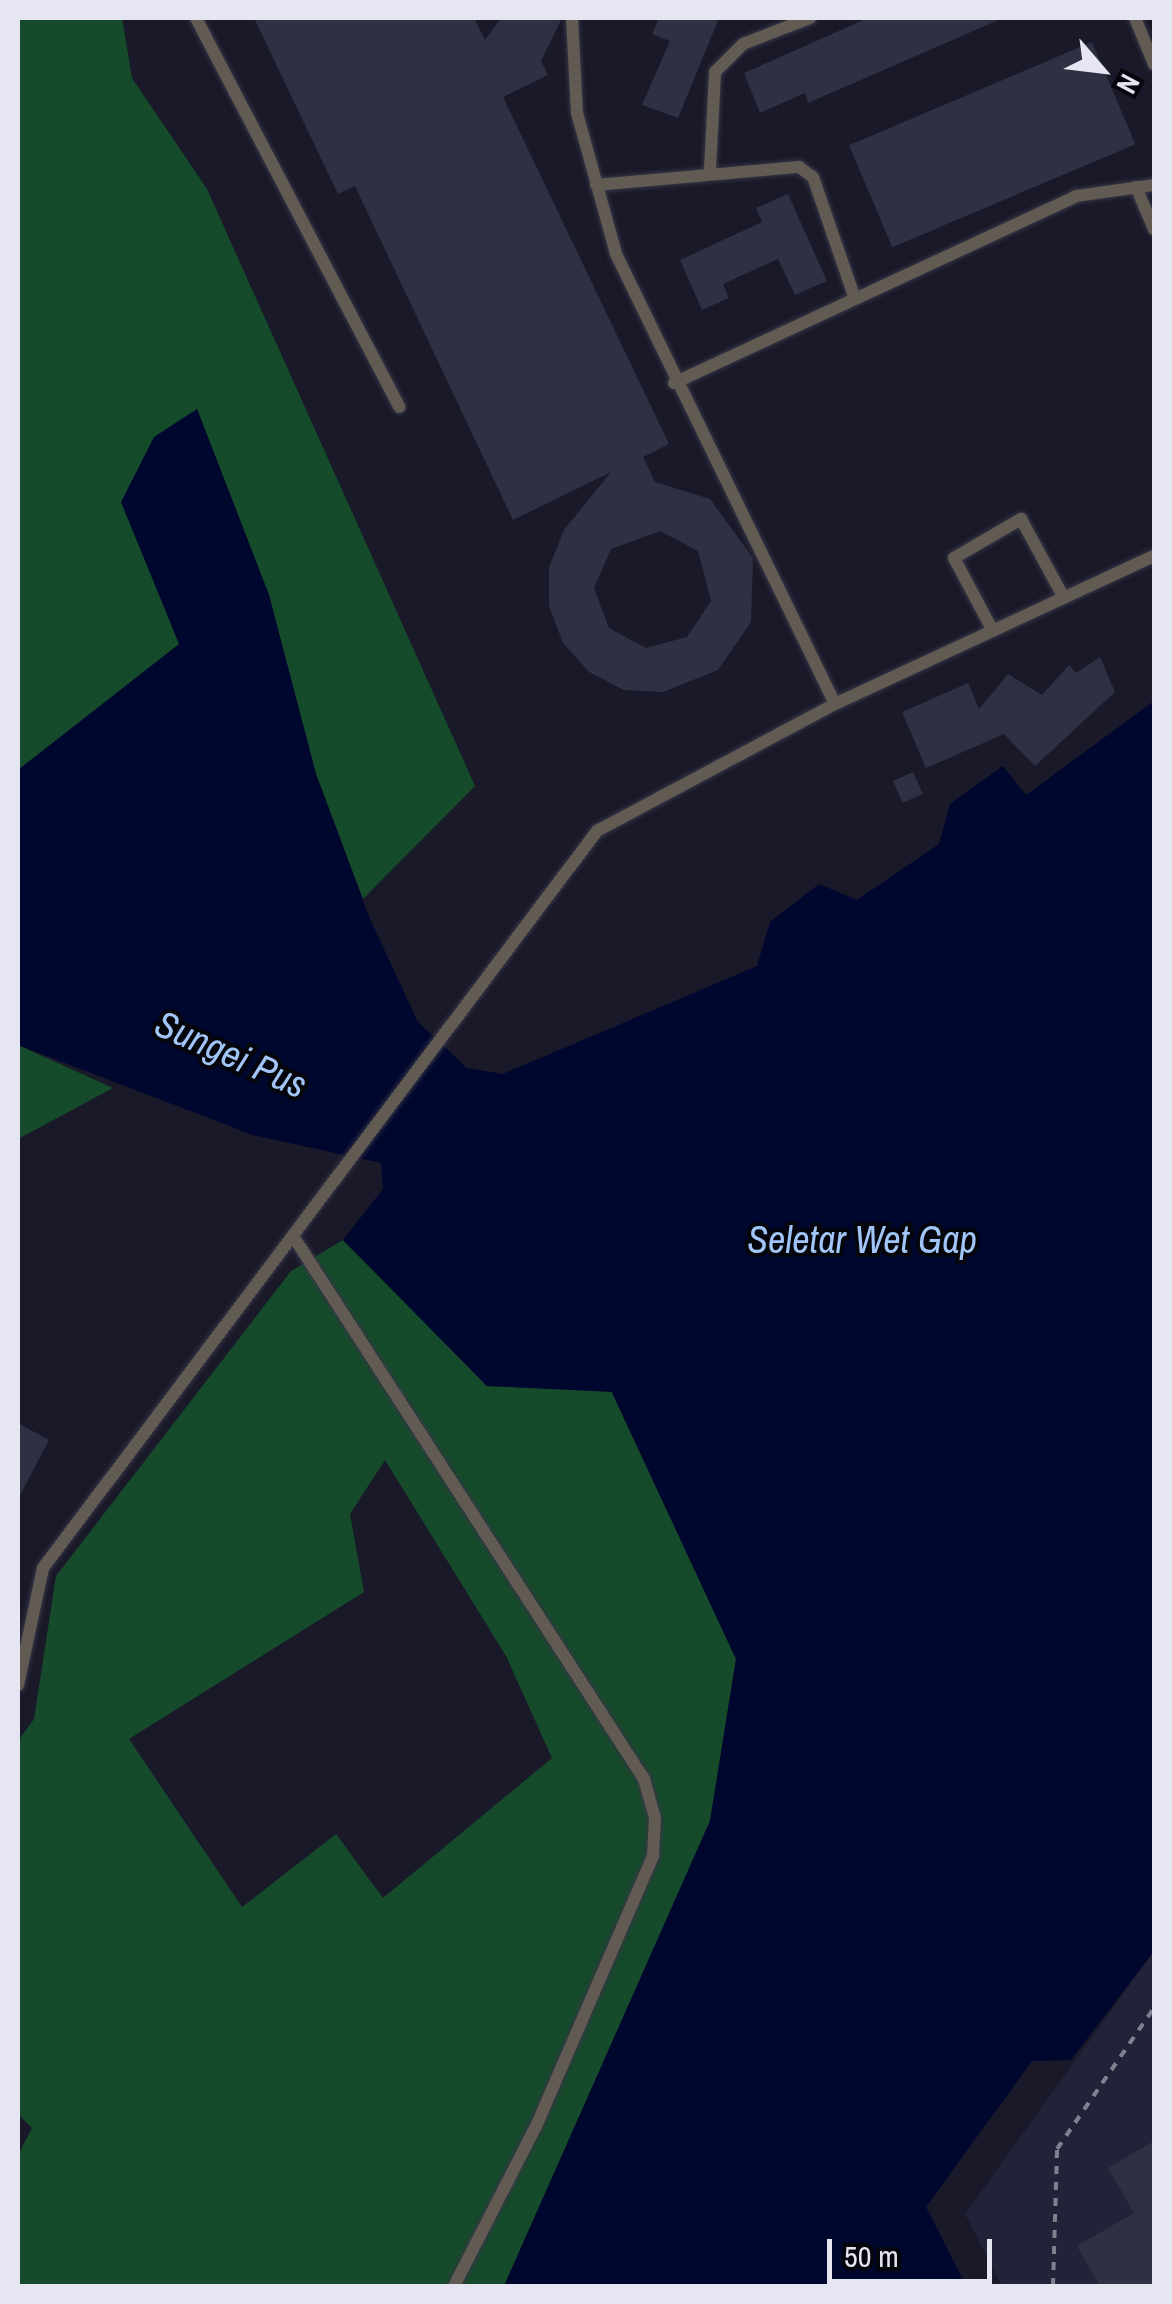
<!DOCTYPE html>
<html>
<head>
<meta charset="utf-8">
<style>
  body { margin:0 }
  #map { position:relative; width:1172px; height:2304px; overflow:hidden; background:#19192a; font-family:"Archivo Narrow",sans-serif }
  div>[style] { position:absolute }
  .built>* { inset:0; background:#222239 }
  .green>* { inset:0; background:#154b2a }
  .water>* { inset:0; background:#00072e }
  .building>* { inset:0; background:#2f3042; transform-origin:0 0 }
  .path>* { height:4px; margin-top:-2px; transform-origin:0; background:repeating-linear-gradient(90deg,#80818f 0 8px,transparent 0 16px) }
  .roads { filter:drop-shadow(0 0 2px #363646) drop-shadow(0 0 2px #363646) }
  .lane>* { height:12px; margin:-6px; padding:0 6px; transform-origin:6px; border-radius:6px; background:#615b53 }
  span { translate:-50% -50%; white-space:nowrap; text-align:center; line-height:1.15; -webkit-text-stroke:8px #05050c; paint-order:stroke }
  .water-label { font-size:38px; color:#a1c5f7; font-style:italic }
  .frame { position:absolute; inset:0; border:20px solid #e5e6f2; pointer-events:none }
  .north { position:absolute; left:1052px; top:20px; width:100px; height:100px; -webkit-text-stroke:8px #05050c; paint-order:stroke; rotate:118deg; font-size:28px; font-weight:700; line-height:40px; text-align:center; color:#e5e6f2 }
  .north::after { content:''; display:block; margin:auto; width:35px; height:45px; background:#e5e6f2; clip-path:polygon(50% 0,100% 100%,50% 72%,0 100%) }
  .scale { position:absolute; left:827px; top:2239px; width:165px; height:45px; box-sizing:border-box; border:5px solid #e5e6f2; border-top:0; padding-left:12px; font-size:30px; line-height:35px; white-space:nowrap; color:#e5e6f2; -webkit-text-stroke:8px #05050c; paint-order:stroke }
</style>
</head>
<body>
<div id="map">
  <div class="built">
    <i style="clip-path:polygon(1154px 1951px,1154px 2286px,1002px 2286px,965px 2214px)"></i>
  </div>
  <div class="green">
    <i style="clip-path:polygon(18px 18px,122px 18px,132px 78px,207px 189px,475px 786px,363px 899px,316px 774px,269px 595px,197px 409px,121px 502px,180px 644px,18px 770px)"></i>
    <i style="clip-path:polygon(18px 1045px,113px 1088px,18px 1139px)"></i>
    <i style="clip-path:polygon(evenodd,343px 1240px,487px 1386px,611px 1391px,736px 1659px,710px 1821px,504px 2286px,18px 2286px,18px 2155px,32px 2128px,18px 2114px,18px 1741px,34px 1719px,56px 1576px,291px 1271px,343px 1240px,385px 1460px,506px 1656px,552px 1758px,383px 1898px,336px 1834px,242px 1907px,129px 1739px,364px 1592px,350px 1514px,385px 1460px)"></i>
  </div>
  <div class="water">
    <i style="clip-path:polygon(197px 409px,269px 595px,316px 774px,370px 919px,418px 1022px,467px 1068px,503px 1074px,757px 966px,770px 922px,819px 884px,857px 900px,939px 844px,950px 804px,1003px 766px,1026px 795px,1154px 701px,1154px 1951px,1071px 2060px,1032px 2061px,926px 2207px,966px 2286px,504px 2286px,710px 1821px,736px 1659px,612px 1392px,487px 1386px,343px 1240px,383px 1189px,381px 1163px,253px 1135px,18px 1045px,18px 770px,179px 644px,121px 502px,154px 437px)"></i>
  </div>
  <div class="building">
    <i style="clip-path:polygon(evenodd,254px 18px,474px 18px,485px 40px,501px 18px,562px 18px,541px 61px,548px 75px,503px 97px,669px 444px,643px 457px,655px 482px,710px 499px,753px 558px,751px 622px,718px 670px,663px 692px,624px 690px,589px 672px,563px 643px,549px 606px,549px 567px,564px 530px,611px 472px,513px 520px,355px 186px,338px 194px,254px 18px,660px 531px,698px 551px,711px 601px,687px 637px,646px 648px,609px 628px,594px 588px,611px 549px,660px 531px)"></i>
    <i style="clip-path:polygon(659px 18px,719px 18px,678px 118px,642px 105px,670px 41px,652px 34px)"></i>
    <i style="clip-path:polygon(868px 18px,1003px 18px,808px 103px,805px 93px,760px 113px,744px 73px)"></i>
    <i style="left:1092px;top:42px;width:111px;height:264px;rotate:67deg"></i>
    <i style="clip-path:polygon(788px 194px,827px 281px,795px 295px,778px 259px,723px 284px,729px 298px,702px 310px,680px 260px,762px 222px,756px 208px)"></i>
    <i style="clip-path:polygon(1100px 657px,1115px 692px,1035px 766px,1004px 734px,926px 768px,902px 712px,968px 683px,979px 709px,1008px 674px,1042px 695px,1069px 665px,1076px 673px)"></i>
    <i style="left:913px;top:772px;width:24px;height:22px;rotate:66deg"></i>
    <i style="clip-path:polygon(18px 1423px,49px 1440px,18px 1499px)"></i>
    <i style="clip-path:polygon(1154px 2141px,1154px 2286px,1100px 2286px,1077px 2246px,1134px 2213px,1108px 2168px)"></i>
  </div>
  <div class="path">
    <i style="left:1053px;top:2286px;width:137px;rotate:-88.3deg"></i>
    <i style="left:1057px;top:2149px;width:171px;rotate:-55.5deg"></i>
  </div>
  <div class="roads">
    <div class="lane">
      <i style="left:196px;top:18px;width:439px;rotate:62.4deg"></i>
      <i style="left:572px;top:18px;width:95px;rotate:87deg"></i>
      <i style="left:577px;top:113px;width:146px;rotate:74.5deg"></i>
      <i style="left:616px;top:254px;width:500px;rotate:64.05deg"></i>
      <i style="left:1135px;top:18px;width:50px;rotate:67.6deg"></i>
      <i style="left:710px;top:169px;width:97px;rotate:-87deg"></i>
      <i style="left:715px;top:72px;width:40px;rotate:-45deg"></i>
      <i style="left:743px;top:44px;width:72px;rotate:-21.2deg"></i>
      <i style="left:596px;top:185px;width:204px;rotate:-5.1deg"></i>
      <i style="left:799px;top:167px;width:17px;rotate:36deg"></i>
      <i style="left:813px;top:177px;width:123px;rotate:71deg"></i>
      <i style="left:1136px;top:187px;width:46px;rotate:66.8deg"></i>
      <i style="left:674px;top:383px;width:443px;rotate:-24.9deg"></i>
      <i style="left:1076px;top:196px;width:79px;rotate:-8deg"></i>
      <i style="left:993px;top:631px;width:83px;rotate:-118.1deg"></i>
      <i style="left:954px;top:558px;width:78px;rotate:-30.2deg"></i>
      <i style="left:1021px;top:519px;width:90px;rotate:61.4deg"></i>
      <i style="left:293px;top:1236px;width:647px;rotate:57.12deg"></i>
      <i style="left:644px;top:1779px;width:41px;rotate:74.2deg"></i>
      <i style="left:655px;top:1818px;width:38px;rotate:93deg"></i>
      <i style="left:653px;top:1856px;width:294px;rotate:113.4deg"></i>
      <i style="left:536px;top:2126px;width:180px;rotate:117.1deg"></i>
      <i style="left:18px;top:1685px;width:120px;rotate:-77.9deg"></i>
      <i style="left:43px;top:1568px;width:922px;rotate:-53.07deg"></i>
      <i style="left:597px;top:831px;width:270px;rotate:-28.1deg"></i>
      <i style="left:835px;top:704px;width:352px;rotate:-24.9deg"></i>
    </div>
  </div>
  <div class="water-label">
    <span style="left:231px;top:1054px;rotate:24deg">Sungei Pus</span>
    <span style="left:862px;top:1240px">Seletar Wet Gap</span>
  </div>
  <div class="frame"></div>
  <div class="north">N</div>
  <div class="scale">50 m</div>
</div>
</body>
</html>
